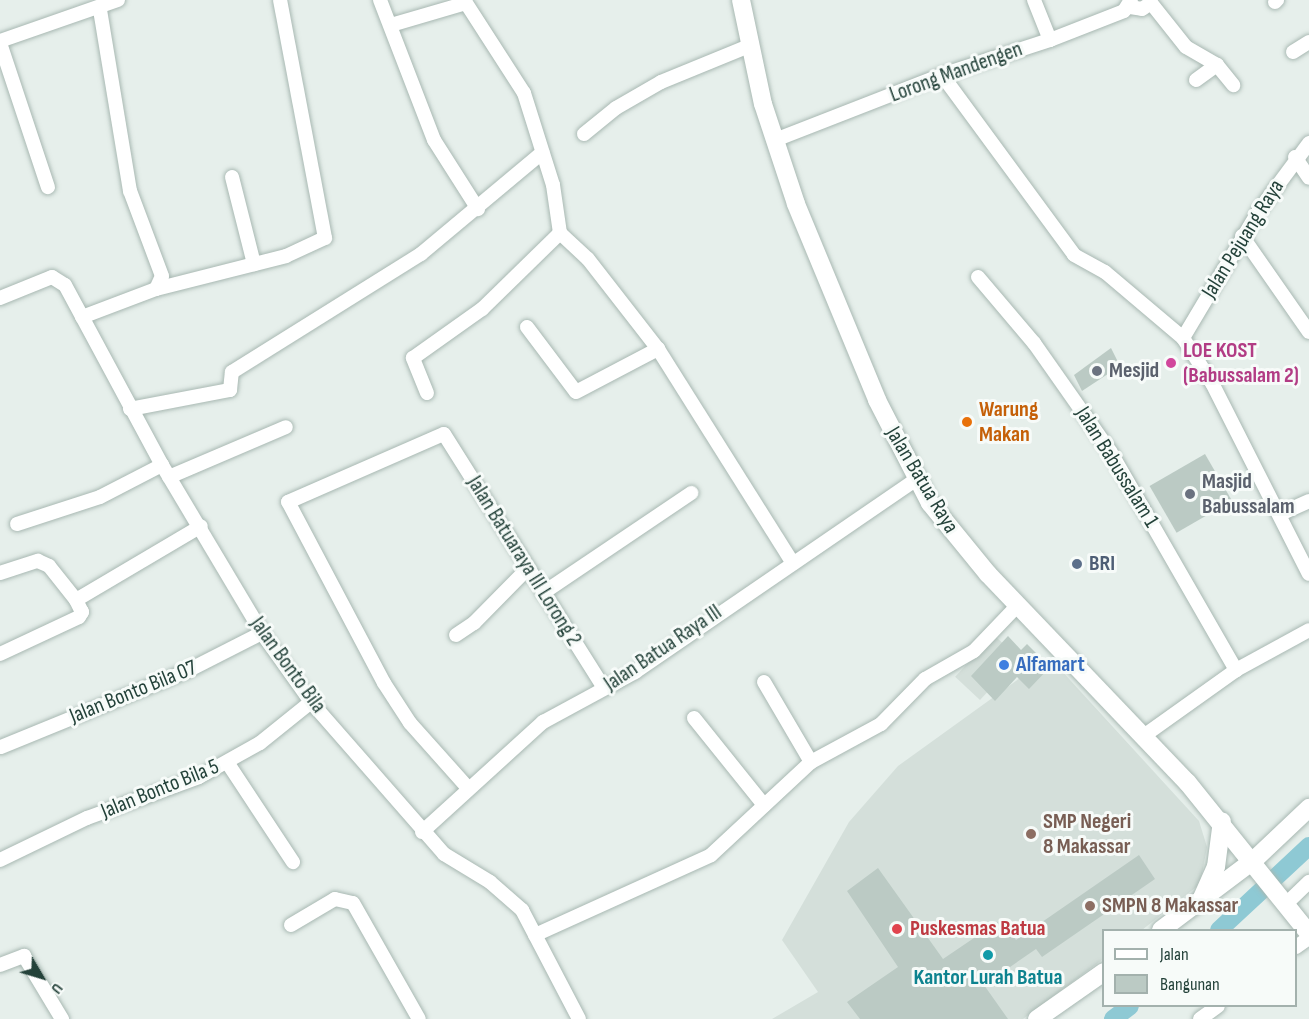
<!DOCTYPE html>
<html>
<head>
<meta charset="utf-8">
<style>
  body { margin:0 }
  #map { position:relative; width:1309px; height:1019px; overflow:hidden; background:#e6efeb; font-family:"Sofia Sans Condensed",sans-serif }
  div>[style] { position:absolute }
  .built>* { inset:0; background:#d4dfda; transform-origin:0 0 }
  .canal>* { height:18px; margin:-9px; padding:0 9px; transform-origin:9px; border-radius:9px; background:#8ec9d4 }
  .building>* { inset:0; background:#bbcac4; transform-origin:0 0 }
  .roads { filter:drop-shadow(0 0 2px #a8b8b2) drop-shadow(0 0 2px #a8b8b2) }
  .street>* { height:14px; margin:-7px; padding:0 7px; transform-origin:7px; border-radius:7px; background:#fff }
  .secondary>* { height:18px; margin:-9px; padding:0 9px; transform-origin:9px; border-radius:9px; background:#fff }
  .dots>* { width:16px; height:16px; translate:-50% -50%; box-sizing:border-box; border:3px solid #f7fbf9; border-radius:50% }
  span { translate:-50% -50%; white-space:nowrap; text-align:center; line-height:1.15; -webkit-text-stroke:6px #f7fbf9; paint-order:stroke }
  .street-label { font-size:22px; color:#24423a }
  .hotel-label { font-size:22px; color:#b23c85; font-weight:700 }
  .left { translate:0 -50%; text-align:left }
  .worship-label { font-size:22px; color:#5b616d; font-weight:700 }
  .food-label { font-size:22px; color:#c56008; font-weight:700 }
  .service-label { font-size:22px; color:#4e5e75; font-weight:700 }
  .shop-label { font-size:22px; color:#366cbe; font-weight:700 }
  .education-label { font-size:22px; color:#785e54; font-weight:700 }
  .health-label { font-size:22px; color:#be3a42; font-weight:700 }
  .culture-label { font-size:22px; color:#0d838f; font-weight:700 }
  .legend { position:absolute; left:1102px; top:929px; width:195px; height:78px; box-sizing:border-box; background:#f7fbf9; border:2px solid #a3b1ad; margin:0; padding:8px 10px; list-style:none; font-size:18px; color:#24423a }
  .legend li { display:flex; align-items:center; gap:12px; height:30px }
  .legend b { width:30px; border:2px solid #a3b1ad }
  .north { position:absolute; left:12px; top:947px; width:60px; height:60px; -webkit-text-stroke:4px #f7fbf9; paint-order:stroke; rotate:128deg; font-size:16px; font-weight:700; line-height:24px; text-align:center; color:#24423a }
  .north::after { content:''; display:block; margin:auto; width:21px; height:27px; background:#24423a; clip-path:polygon(50% 0,100% 100%,50% 72%,0 100%) }
</style>
</head>
<body>
<div id="map">
  <div class="built">
    <i style="left:994px;top:635px;width:34px;height:57px;rotate:43deg"></i>
    <i style="clip-path:polygon(1049px 657px,1199px 821px,1207px 847px,1200px 884px,1142px 930px,1104px 930px,1103px 959px,1023px 1019px,772px 1019px,818px 992px,782px 940px,849px 822px,898px 766px)"></i>
  </div>
  <div class="canal">
    <i style="left:1219px;top:930px;width:123px;rotate:-43deg"></i>
    <i style="left:1113px;top:1019px;width:21px;rotate:-37deg"></i>
  </div>
  <div class="building">
    <i style="clip-path:polygon(1111px 348px,1120px 366px,1082px 391px,1074px 375px)"></i>
    <i style="left:1205px;top:454px;width:54px;height:64px;rotate:60deg"></i>
    <i style="clip-path:polygon(1008px 636px,1021px 650px,1027px 644px,1050px 667px,1029px 689px,1017px 677px,995px 701px,971px 676px)"></i>
    <i style="clip-path:polygon(1139px 855px,1155px 879px,1042px 957px,1036px 949px,984px 985px,1008px 1019px,860px 1019px,847px 1002px,898px 967px,847px 891px,878px 868px,943px 959px,1002px 919px,1016px 940px)"></i>
  </div>
  <div class="roads">
    <div class="street">
      <i style="left:380px;top:0;width:150px;rotate:68.9deg"></i>
      <i style="left:434px;top:140px;width:82px;rotate:57.5deg"></i>
      <i style="left:1034px;top:0;width:43px;rotate:68.2deg"></i>
      <i style="left:1275px;top:2px;width:3px;rotate:-45deg"></i>
      <i style="left:1130px;top:7px;width:12px;rotate:9deg"></i>
      <i style="left:1142px;top:9px;width:11px;rotate:-34deg"></i>
      <i style="left:1151px;top:3px;width:56px;rotate:51.5deg"></i>
      <i style="left:1186px;top:47px;width:36px;rotate:30deg"></i>
      <i style="left:1217px;top:65px;width:26px;rotate:51deg"></i>
      <i style="left:391px;top:25px;width:78px;rotate:-16.3deg"></i>
      <i style="left:466px;top:3px;width:107px;rotate:57.2deg"></i>
      <i style="left:524px;top:93px;width:96px;rotate:72.5deg"></i>
      <i style="left:553px;top:185px;width:49px;rotate:81.7deg"></i>
      <i style="left:560px;top:233px;width:38px;rotate:43deg"></i>
      <i style="left:588px;top:259px;width:114px;rotate:52.1deg"></i>
      <i style="left:658px;top:349px;width:253px;rotate:57.8deg"></i>
      <i style="left:0;top:41px;width:125px;rotate:-19.2deg"></i>
      <i style="left:0;top:43px;width:152px;rotate:71.6deg"></i>
      <i style="left:1293px;top:52px;width:19px;rotate:-32deg"></i>
      <i style="left:942px;top:75px;width:223px;rotate:53.7deg"></i>
      <i style="left:1074px;top:255px;width:35px;rotate:29deg"></i>
      <i style="left:1105px;top:272px;width:102px;rotate:40.2deg"></i>
      <i style="left:1183px;top:338px;width:54px;rotate:57.2deg"></i>
      <i style="left:1212px;top:383px;width:214px;rotate:63.1deg"></i>
      <i style="left:1196px;top:80px;width:26px;rotate:-36deg"></i>
      <i style="left:584px;top:134px;width:41px;rotate:-39.1deg"></i>
      <i style="left:616px;top:108px;width:52px;rotate:-30deg"></i>
      <i style="left:661px;top:82px;width:97px;rotate:-22.3deg"></i>
      <i style="left:775px;top:140px;width:179px;rotate:-21.3deg"></i>
      <i style="left:942px;top:75px;width:114px;rotate:-18deg"></i>
      <i style="left:1050px;top:40px;width:79px;rotate:-21.4deg"></i>
      <i style="left:1124px;top:11px;width:13px;rotate:-58deg"></i>
      <i style="left:1295px;top:157px;width:25px;rotate:56deg"></i>
      <i style="left:232px;top:177px;width:90px;rotate:75.8deg"></i>
      <i style="left:1242px;top:236px;width:117px;rotate:55.1deg"></i>
      <i style="left:978px;top:277px;width:87px;rotate:49.7deg"></i>
      <i style="left:1034px;top:343px;width:132px;rotate:54.9deg"></i>
      <i style="left:1110px;top:451px;width:253px;rotate:60.1deg"></i>
      <i style="left:156px;top:289px;width:134px;rotate:-14.2deg"></i>
      <i style="left:286px;top:256px;width:43px;rotate:-24.8deg"></i>
      <i style="left:325px;top:238px;width:242px;rotate:-100.7deg"></i>
      <i style="left:0;top:298px;width:56px;rotate:-22deg"></i>
      <i style="left:52px;top:277px;width:15px;rotate:32deg"></i>
      <i style="left:65px;top:285px;width:204px;rotate:61.7deg"></i>
      <i style="left:162px;top:465px;width:196px;rotate:59.2deg"></i>
      <i style="left:262px;top:633px;width:85px;rotate:54.6deg"></i>
      <i style="left:311px;top:702px;width:202px;rotate:48.8deg"></i>
      <i style="left:444px;top:854px;width:54px;rotate:31.3deg"></i>
      <i style="left:490px;top:882px;width:43px;rotate:41.2deg"></i>
      <i style="left:522px;top:910px;width:123px;rotate:62.4deg"></i>
      <i style="left:82px;top:317px;width:79px;rotate:-20.7deg"></i>
      <i style="left:156px;top:289px;width:14px;rotate:-65deg"></i>
      <i style="left:162px;top:276px;width:91px;rotate:-110.6deg"></i>
      <i style="left:130px;top:191px;width:184px;rotate:-99.4deg"></i>
      <i style="left:527px;top:327px;width:81px;rotate:53deg"></i>
      <i style="left:576px;top:392px;width:93px;rotate:-27.7deg"></i>
      <i style="left:1183px;top:338px;width:147px;rotate:-59.2deg"></i>
      <i style="left:1258px;top:212px;width:86px;rotate:-53.5deg"></i>
      <i style="left:427px;top:393px;width:38px;rotate:-112deg"></i>
      <i style="left:413px;top:358px;width:85px;rotate:-35.4deg"></i>
      <i style="left:482px;top:309px;width:109px;rotate:-44.3deg"></i>
      <i style="left:130px;top:409px;width:102px;rotate:-10.8deg"></i>
      <i style="left:230px;top:390px;width:18px;rotate:-84deg"></i>
      <i style="left:232px;top:372px;width:223px;rotate:-32deg"></i>
      <i style="left:421px;top:254px;width:158px;rotate:-39.9deg"></i>
      <i style="left:169px;top:477px;width:127px;rotate:-23.1deg"></i>
      <i style="left:1280px;top:514px;width:32px;rotate:-24deg"></i>
      <i style="left:17px;top:524px;width:87px;rotate:-18deg"></i>
      <i style="left:100px;top:497px;width:70px;rotate:-27.3deg"></i>
      <i style="left:0;top:573px;width:40px;rotate:-18deg"></i>
      <i style="left:38px;top:561px;width:12px;rotate:24deg"></i>
      <i style="left:49px;top:566px;width:43px;rotate:51.5deg"></i>
      <i style="left:543px;top:593px;width:179px;rotate:-34deg"></i>
      <i style="left:456px;top:635px;width:22px;rotate:-34deg"></i>
      <i style="left:474px;top:623px;width:76px;rotate:-45.5deg"></i>
      <i style="left:0;top:654px;width:87px;rotate:-25.1deg"></i>
      <i style="left:79px;top:617px;width:6px;rotate:-59deg"></i>
      <i style="left:82px;top:612px;width:13px;rotate:-117deg"></i>
      <i style="left:76px;top:600px;width:145px;rotate:-30.6deg"></i>
      <i style="left:764px;top:682px;width:93px;rotate:59.6deg"></i>
      <i style="left:694px;top:718px;width:112px;rotate:51.2deg"></i>
      <i style="left:1145px;top:735px;width:112px;rotate:-35.5deg"></i>
      <i style="left:1236px;top:670px;width:83px;rotate:-28.7deg"></i>
      <i style="left:1px;top:747px;width:201px;rotate:-22.2deg"></i>
      <i style="left:187px;top:671px;width:84px;rotate:-26.9deg"></i>
      <i style="left:227px;top:762px;width:120px;rotate:56.6deg"></i>
      <i style="left:468px;top:788px;width:87px;rotate:-131.7deg"></i>
      <i style="left:410px;top:723px;width:48px;rotate:-123deg"></i>
      <i style="left:384px;top:683px;width:205px;rotate:-117.9deg"></i>
      <i style="left:288px;top:502px;width:170px;rotate:-23.6deg"></i>
      <i style="left:444px;top:434px;width:300px;rotate:57.8deg"></i>
      <i style="left:422px;top:832px;width:164px;rotate:-42.3deg"></i>
      <i style="left:543px;top:722px;width:105px;rotate:-28.5deg"></i>
      <i style="left:635px;top:672px;width:342px;rotate:-34.4deg"></i>
      <i style="left:0;top:860px;width:97px;rotate:-25.8deg"></i>
      <i style="left:87px;top:818px;width:119px;rotate:-20.1deg"></i>
      <i style="left:199px;top:777px;width:70px;rotate:-29.1deg"></i>
      <i style="left:260px;top:743px;width:65px;rotate:-38.8deg"></i>
      <i style="left:1286px;top:904px;width:32px;rotate:-44deg"></i>
      <i style="left:291px;top:925px;width:51px;rotate:-30.6deg"></i>
      <i style="left:335px;top:899px;width:18px;rotate:13deg"></i>
      <i style="left:353px;top:903px;width:133px;rotate:60.4deg"></i>
      <i style="left:535px;top:935px;width:193px;rotate:-24.4deg"></i>
      <i style="left:711px;top:855px;width:137px;rotate:-42.9deg"></i>
      <i style="left:811px;top:762px;width:80px;rotate:-28.5deg"></i>
      <i style="left:881px;top:724px;width:63px;rotate:-45.6deg"></i>
      <i style="left:925px;top:679px;width:56px;rotate:-29.7deg"></i>
      <i style="left:974px;top:651px;width:64px;rotate:-46.3deg"></i>
      <i style="left:1296px;top:947px;width:16px;rotate:-35deg"></i>
      <i style="left:0;top:965px;width:26px;rotate:-21deg"></i>
      <i style="left:24px;top:956px;width:74px;rotate:58.9deg"></i>
      <i style="left:1200px;top:1019px;width:22px;rotate:-36deg"></i>
    </div>
    <div class="secondary">
      <i style="left:741px;top:0;width:106px;rotate:78.1deg"></i>
      <i style="left:763px;top:104px;width:105px;rotate:71.7deg"></i>
      <i style="left:796px;top:204px;width:212px;rotate:67.5deg"></i>
      <i style="left:877px;top:400px;width:116px;rotate:62.8deg"></i>
      <i style="left:930px;top:503px;width:92px;rotate:50.8deg"></i>
      <i style="left:988px;top:574px;width:288px;rotate:46.3deg"></i>
      <i style="left:1187px;top:782px;width:195px;rotate:51.2deg"></i>
      <i style="left:1202px;top:898px;width:34px;rotate:-66deg"></i>
      <i style="left:1216px;top:867px;width:46px;rotate:-82.6deg"></i>
      <i style="left:1161px;top:930px;width:116px;rotate:-37deg"></i>
      <i style="left:1254px;top:860px;width:76px;rotate:-43.4deg"></i>
      <i style="left:1037px;top:1019px;width:82px;rotate:-35deg"></i>
    </div>
  </div>
  <div class="dots">
    <i style="left:1171px;top:363px;background:#d1479c"></i>
    <i style="left:1097px;top:371px;background:#6b7280"></i>
    <i style="left:967px;top:422px;background:#e8710a"></i>
    <i style="left:1190px;top:494px;background:#6b7280"></i>
    <i style="left:1077px;top:564px;background:#5c6f8a"></i>
    <i style="left:1004px;top:665px;background:#3f7fe0"></i>
    <i style="left:1031px;top:834px;background:#8d6e63"></i>
    <i style="left:1090px;top:906px;background:#8d6e63"></i>
    <i style="left:897px;top:929px;background:#e0444e"></i>
    <i style="left:988px;top:955px;background:#0f9aa8"></i>
  </div>
  <div class="street-label">
    <span style="left:956px;top:72px;rotate:-20deg">Lorong Mandengen</span>
    <span style="left:1243px;top:239px;rotate:-58deg">Jalan Pejuang Raya</span>
    <span style="left:1117px;top:467px;rotate:58deg">Jalan Babussalam 1</span>
    <span style="left:922px;top:480px;rotate:59deg">Jalan Batua Raya</span>
    <span style="left:524px;top:561px;rotate:58deg">Jalan Batuaraya III Lorong 2</span>
    <span style="left:663px;top:648px;rotate:-34deg">Jalan Batua Raya III</span>
    <span style="left:288px;top:665px;rotate:54deg">Jalan Bonto Bila</span>
    <span style="left:133px;top:692px;rotate:-22deg">Jalan Bonto Bila 07</span>
    <span style="left:160px;top:789px;rotate:-22deg">Jalan Bonto Bila 5</span>
  </div>
  <div class="hotel-label">
    <span class="left" style="left:1183px;top:363px">LOE KOST<br>(Babussalam 2)</span>
  </div>
  <div class="worship-label">
    <span class="left" style="left:1109px;top:371px">Mesjid</span>
    <span class="left" style="left:1202px;top:494px">Masjid<br>Babussalam</span>
  </div>
  <div class="food-label">
    <span class="left" style="left:979px;top:422px">Warung<br>Makan</span>
  </div>
  <div class="service-label">
    <span class="left" style="left:1089px;top:564px">BRI</span>
  </div>
  <div class="shop-label">
    <span class="left" style="left:1016px;top:665px">Alfamart</span>
  </div>
  <div class="education-label">
    <span class="left" style="left:1043px;top:834px">SMP Negeri<br>8 Makassar</span>
    <span class="left" style="left:1102px;top:906px">SMPN 8 Makassar</span>
  </div>
  <div class="health-label">
    <span class="left" style="left:910px;top:929px">Puskesmas Batua</span>
  </div>
  <div class="culture-label">
    <span style="left:988px;top:978px">Kantor Lurah Batua</span>
  </div>
  <ul class="legend">
  <li><b style="height:8px;background:#fff"></b>Jalan</li>
  <li><b style="height:16px;background:#bbcac4"></b>Bangunan</li>
  </ul>
  <div class="north">U</div>
</div>
</body>
</html>
